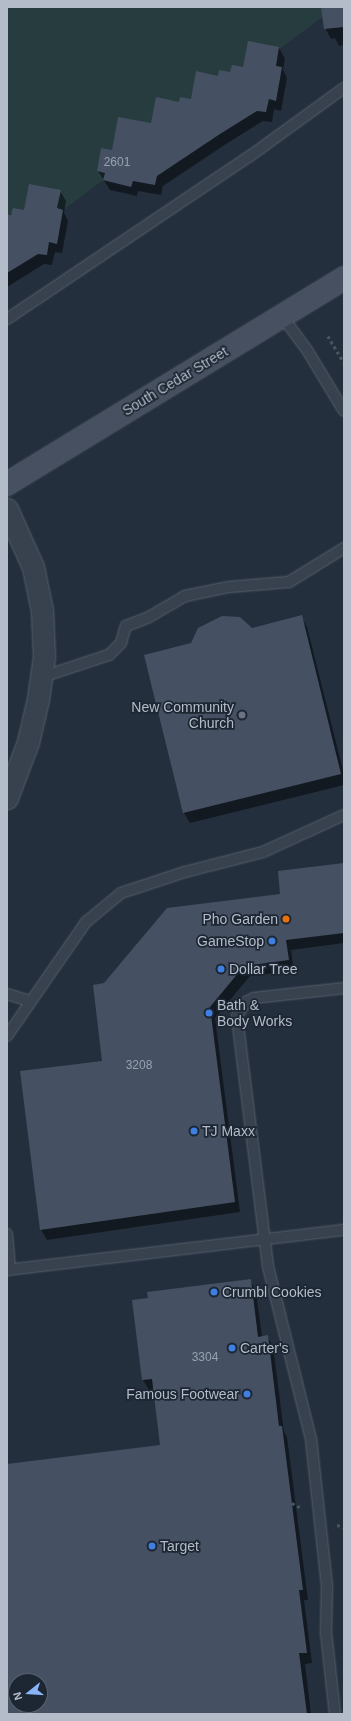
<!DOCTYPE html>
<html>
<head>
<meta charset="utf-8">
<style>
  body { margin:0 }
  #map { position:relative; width:351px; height:1721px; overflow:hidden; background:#242f3e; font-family:Arial,sans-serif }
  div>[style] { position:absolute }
  .green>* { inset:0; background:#263c3f }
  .shadow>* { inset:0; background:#0007 }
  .building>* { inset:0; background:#455162 }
  .path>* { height:2.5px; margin-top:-1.25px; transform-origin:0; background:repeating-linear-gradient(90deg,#44595c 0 3px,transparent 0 6px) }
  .roads { filter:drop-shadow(0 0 1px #565f6c) drop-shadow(0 0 1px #565f6c) }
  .lane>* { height:10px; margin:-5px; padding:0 5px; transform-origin:5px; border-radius:5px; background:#38414e }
  .street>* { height:21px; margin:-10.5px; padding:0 10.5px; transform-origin:10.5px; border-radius:10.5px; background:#38414e }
  .secondary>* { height:22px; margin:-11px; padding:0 11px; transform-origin:11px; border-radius:11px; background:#465061 }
  .dots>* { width:11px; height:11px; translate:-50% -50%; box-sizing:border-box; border:2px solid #1d2633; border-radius:50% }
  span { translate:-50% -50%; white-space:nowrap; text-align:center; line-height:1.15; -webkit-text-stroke:3.5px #1d2633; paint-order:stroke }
  .number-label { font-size:12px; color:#98a1af }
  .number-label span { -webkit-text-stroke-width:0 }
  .street-label { font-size:14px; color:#b4bcc9 }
  .poi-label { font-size:14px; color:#b4bcc9 }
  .right { translate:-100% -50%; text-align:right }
  .left { translate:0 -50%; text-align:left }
  .frame { position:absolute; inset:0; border:8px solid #b4bcc9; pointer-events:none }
  .north { position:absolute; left:8px; top:1673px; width:40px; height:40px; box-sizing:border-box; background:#1d2633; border:1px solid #59626f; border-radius:50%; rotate:253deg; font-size:11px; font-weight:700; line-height:16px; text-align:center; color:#b4bcc9 }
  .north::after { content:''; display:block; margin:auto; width:14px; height:18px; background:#8ab4f8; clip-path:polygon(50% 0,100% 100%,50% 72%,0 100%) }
</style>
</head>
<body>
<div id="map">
  <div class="green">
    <i style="clip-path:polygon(7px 7px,336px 7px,39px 228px,7px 246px)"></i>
  </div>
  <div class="shadow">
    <i style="clip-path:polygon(322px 7px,344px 7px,344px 45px,339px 46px,335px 38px,331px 39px,325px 28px)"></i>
    <i style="clip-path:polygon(279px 48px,285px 59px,283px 70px,287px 78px,281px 111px,274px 109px,272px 122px,263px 121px,226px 144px,163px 186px,161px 195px,138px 191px,137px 196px,110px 190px,98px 171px,113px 152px,180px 103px,191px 101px,218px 77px,244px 68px)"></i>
    <i style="clip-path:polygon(60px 191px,66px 201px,64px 213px,68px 221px,62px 253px,55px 252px,52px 265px,44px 264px,7px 287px,7px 215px,24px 211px)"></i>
    <i style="clip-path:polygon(301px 617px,307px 627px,344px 774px,344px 785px,190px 823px,184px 813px,145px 656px)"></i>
    <i style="clip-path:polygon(344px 864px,344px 943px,291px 950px,294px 971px,250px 976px,215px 1018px,240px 1212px,47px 1240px,41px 1230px,22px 1072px,104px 1062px,105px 984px)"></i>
    <i style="clip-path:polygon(evenodd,250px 1280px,256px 1291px,262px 1337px,267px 1336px,273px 1346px,284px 1432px,287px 1437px,308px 1600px,304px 1600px,312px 1663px,305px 1664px,311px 1714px,7px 1714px,7px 1465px,161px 1446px,154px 1389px,149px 1390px,143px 1380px,149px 1299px,250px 1280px,16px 1681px,40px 1681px,40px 1705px,16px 1705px,16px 1681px)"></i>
  </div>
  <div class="building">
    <i style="clip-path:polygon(321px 7px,344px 7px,344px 27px,324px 29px)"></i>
    <i style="clip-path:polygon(248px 41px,279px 47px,276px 66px,282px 67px,276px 101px,269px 99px,266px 112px,257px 111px,220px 134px,157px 176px,155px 185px,133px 181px,131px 187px,103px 180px,105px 173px,97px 171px,101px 148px,112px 150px,118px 117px,151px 123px,156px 97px,179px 102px,180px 97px,191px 99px,196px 71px,218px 76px,219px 70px,230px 72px,232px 65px,243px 67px)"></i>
    <i style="clip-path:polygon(29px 184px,61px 190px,57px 208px,63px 210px,57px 244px,49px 242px,47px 255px,38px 254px,7px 273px,7px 214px,11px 215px,13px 208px,24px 210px)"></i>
    <i style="clip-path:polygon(302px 615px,341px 774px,183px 813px,144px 655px,191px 643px,198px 628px,222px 616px,240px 617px,252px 628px)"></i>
    <i style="clip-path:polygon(344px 863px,344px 933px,286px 940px,289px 960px,244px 966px,210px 1007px,235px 1202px,40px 1230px,20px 1071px,102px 1061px,93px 985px,104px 983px,167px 908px,280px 894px,278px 871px)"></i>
    <i style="clip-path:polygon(evenodd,251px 1279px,258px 1337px,268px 1335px,279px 1426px,282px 1426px,303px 1590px,299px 1590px,307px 1653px,299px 1653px,307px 1714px,7px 1714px,7px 1464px,160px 1445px,152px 1379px,142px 1380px,132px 1300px,148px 1298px,147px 1292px,251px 1279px,16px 1681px,40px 1681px,40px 1705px,16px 1705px,16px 1681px)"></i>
  </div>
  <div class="path">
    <i style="left:328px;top:336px;width:31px;rotate:59deg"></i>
    <i style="left:292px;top:1503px;width:11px;rotate:27deg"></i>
    <i style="left:337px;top:1525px;width:7px;rotate:16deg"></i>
  </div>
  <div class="roads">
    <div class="lane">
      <i style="left:282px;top:316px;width:42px;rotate:53.7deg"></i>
      <i style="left:307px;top:350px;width:71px;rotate:58.8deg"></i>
      <i style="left:7px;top:319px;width:293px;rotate:-33.9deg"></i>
      <i style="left:250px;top:156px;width:116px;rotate:-35.9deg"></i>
      <i style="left:42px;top:677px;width:71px;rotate:-18.2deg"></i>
      <i style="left:109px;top:655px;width:17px;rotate:-45deg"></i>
      <i style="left:121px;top:643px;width:18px;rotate:-74deg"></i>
      <i style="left:126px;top:626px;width:25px;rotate:-21deg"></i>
      <i style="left:149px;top:617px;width:42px;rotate:-30.3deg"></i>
      <i style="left:185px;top:596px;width:45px;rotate:-11.6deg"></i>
      <i style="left:229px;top:587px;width:60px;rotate:-4.8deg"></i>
      <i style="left:289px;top:582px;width:65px;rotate:-31.7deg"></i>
      <i style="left:7px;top:994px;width:24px;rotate:17deg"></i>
      <i style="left:7px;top:1036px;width:139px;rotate:-55.3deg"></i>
      <i style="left:86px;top:922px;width:45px;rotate:-39.6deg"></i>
      <i style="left:121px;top:893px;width:67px;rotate:-18.2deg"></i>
      <i style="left:185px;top:872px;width:81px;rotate:-14.4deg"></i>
      <i style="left:263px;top:852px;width:89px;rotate:-24.6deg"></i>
      <i style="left:7px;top:1234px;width:36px;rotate:85deg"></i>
      <i style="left:7px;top:1270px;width:339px;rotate:-6.8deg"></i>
      <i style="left:335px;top:1714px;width:82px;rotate:-96.3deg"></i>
      <i style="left:326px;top:1632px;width:46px;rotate:-88.8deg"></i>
      <i style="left:327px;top:1586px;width:148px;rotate:-96.2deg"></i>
      <i style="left:311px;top:1439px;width:178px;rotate:-104deg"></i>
      <i style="left:268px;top:1266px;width:252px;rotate:-97.1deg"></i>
      <i style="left:237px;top:1016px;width:17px;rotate:-57deg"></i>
      <i style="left:246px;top:1002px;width:9px;rotate:-27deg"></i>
      <i style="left:254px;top:998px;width:91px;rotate:-6.3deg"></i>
    </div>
    <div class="street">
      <i style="left:7px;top:509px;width:64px;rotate:65.9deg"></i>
      <i style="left:33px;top:567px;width:45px;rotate:78.4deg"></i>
      <i style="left:42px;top:611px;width:46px;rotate:87.5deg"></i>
      <i style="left:44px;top:657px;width:42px;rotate:98.1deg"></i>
      <i style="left:38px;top:699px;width:44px;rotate:103.1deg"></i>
      <i style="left:28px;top:742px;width:60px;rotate:110.6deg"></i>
    </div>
    <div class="secondary">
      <i style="left:7px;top:484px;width:395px;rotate:-31.4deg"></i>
    </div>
  </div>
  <div class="dots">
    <i style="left:242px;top:715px;background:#6b7280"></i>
    <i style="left:286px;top:919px;background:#e8710a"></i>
    <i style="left:272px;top:941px;background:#3f7fe0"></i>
    <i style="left:221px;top:969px;background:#3f7fe0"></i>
    <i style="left:209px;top:1013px;background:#3f7fe0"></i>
    <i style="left:194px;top:1131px;background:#3f7fe0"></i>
    <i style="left:214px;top:1292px;background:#3f7fe0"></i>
    <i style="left:232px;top:1348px;background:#3f7fe0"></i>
    <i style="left:247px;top:1394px;background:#3f7fe0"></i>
    <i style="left:152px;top:1546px;background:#3f7fe0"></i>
  </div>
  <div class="number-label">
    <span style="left:117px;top:163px">2601</span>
    <span style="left:139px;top:1066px">3208</span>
    <span style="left:205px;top:1358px">3304</span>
  </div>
  <div class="street-label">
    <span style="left:175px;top:381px;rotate:-31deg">South Cedar Street</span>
  </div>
  <div class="poi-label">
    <span class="right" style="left:234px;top:715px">New Community<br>Church</span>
    <span class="right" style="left:278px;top:919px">Pho Garden</span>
    <span class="right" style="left:264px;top:941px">GameStop</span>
    <span class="left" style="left:229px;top:969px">Dollar Tree</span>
    <span class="left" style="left:217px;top:1013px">Bath &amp;<br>Body Works</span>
    <span class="left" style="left:202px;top:1131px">TJ Maxx</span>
    <span class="left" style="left:222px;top:1292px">Crumbl Cookies</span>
    <span class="left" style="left:240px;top:1348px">Carter's</span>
    <span class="right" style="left:239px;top:1394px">Famous Footwear</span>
    <span class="left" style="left:160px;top:1546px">Target</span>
  </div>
  <div class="frame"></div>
  <div class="north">N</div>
</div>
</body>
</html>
